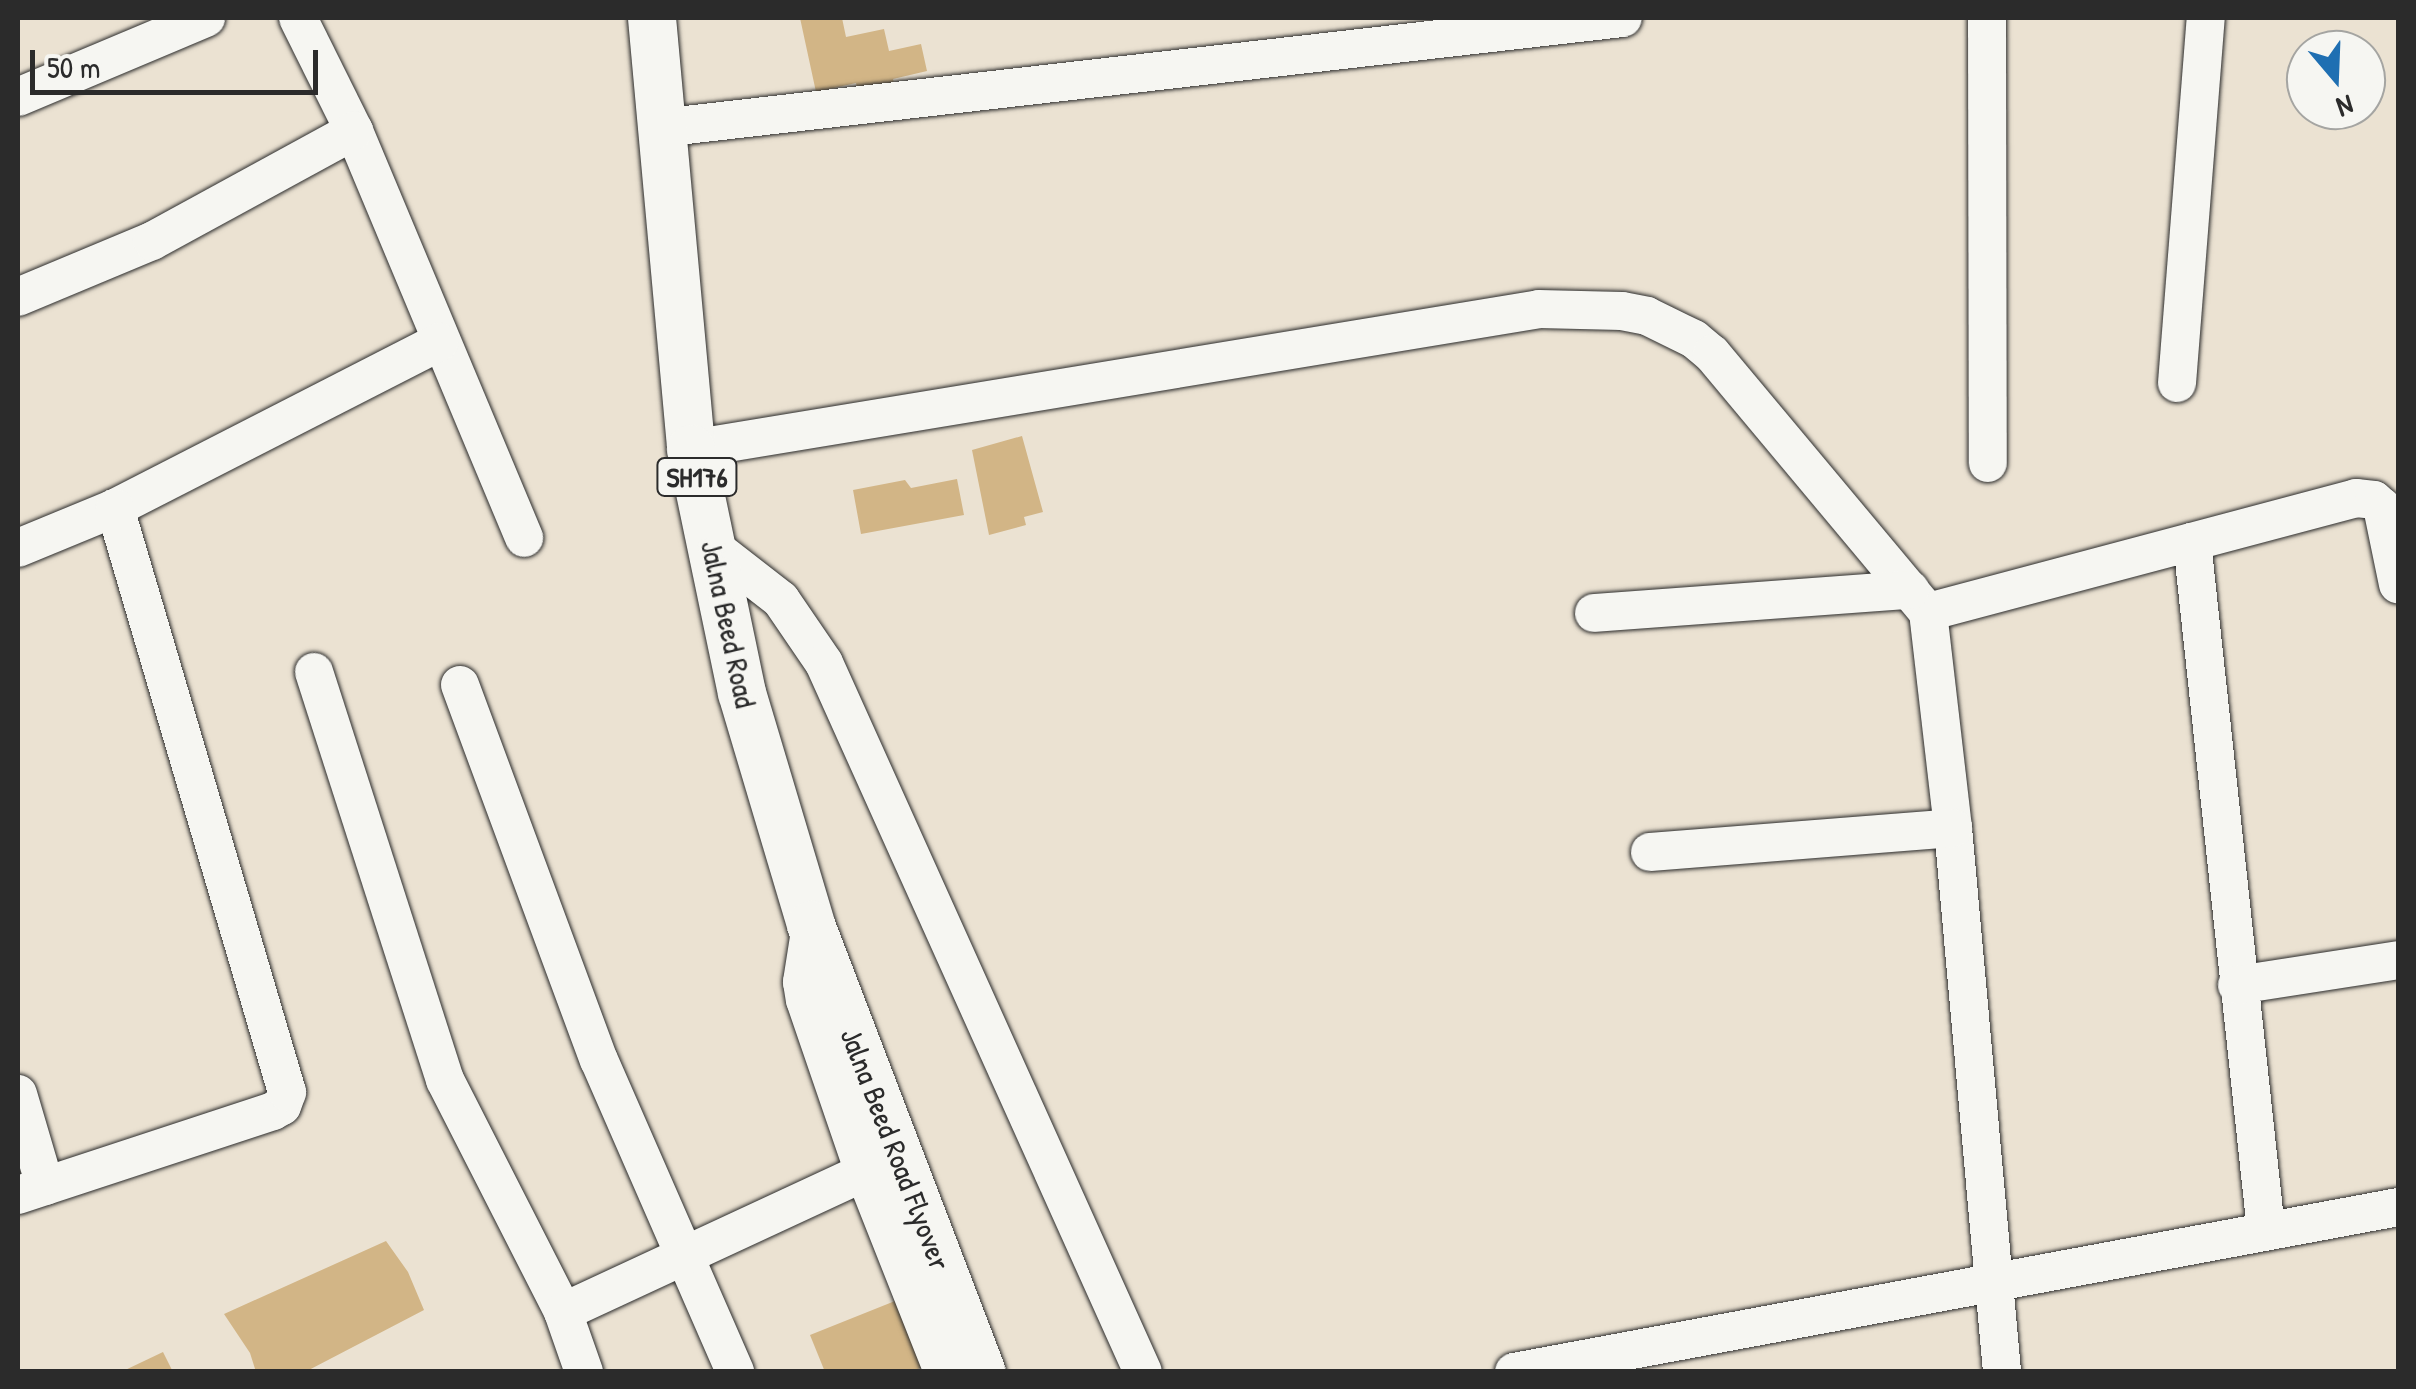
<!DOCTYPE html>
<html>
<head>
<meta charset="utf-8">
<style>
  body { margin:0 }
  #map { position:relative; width:2416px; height:1389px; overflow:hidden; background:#ebe2d2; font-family:"Patrick Hand",sans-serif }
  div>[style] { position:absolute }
  .building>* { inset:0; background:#d2b586 }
  .roads { filter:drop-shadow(0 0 2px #2b2b2b) drop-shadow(0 0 2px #2b2b2b) }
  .minor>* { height:38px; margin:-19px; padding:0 19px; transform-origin:19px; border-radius:19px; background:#f6f6f2 }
  .major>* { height:48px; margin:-24px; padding:0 24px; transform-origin:24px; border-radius:24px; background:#f6f6f2 }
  span { translate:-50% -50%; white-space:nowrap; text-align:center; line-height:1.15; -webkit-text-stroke:8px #f6f6f2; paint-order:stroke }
  .shield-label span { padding:2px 8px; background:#f6f6f2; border:2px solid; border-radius:8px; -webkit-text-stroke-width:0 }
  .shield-label { font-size:28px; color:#2b2b2b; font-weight:700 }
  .street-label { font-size:30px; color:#2b2b2b }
  .frame { position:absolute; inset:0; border:20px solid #2b2b2b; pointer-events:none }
  .north { position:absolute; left:2286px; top:30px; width:100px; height:100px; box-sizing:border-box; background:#f6f6f2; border:2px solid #a5a5a2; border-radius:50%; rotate:161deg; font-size:28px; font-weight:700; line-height:40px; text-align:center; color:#2b2b2b }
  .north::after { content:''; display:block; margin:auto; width:35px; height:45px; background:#1f6fb2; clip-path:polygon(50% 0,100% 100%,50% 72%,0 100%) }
  .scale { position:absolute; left:30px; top:50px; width:288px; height:45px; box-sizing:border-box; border:5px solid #2b2b2b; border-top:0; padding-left:12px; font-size:30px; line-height:35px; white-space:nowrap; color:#2b2b2b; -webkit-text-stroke:8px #f6f6f2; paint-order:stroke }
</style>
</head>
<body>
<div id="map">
  <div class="building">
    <i style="clip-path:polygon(800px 18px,842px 18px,846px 37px,884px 29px,889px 51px,921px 44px,927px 71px,893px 79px,896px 91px,859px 99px,856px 83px,816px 92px)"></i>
    <i style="clip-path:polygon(1022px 436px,1043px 512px,1024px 517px,1026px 525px,989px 535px,972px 450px)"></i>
    <i style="clip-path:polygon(957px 479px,964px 515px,861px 534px,853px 490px,905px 480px,911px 488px)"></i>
    <i style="clip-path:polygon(386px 1241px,408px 1272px,424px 1310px,305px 1372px,256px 1372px,250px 1353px,224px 1314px)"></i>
    <i style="clip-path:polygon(895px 1301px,922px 1367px,912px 1372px,825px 1372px,810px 1335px)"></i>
    <i style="clip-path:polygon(163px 1352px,173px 1372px,121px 1372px)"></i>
  </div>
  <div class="roads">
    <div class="minor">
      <i style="left:298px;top:18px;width:126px;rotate:63.6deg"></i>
      <i style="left:354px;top:131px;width:441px;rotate:67.3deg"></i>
      <i style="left:1987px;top:18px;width:445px;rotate:89.9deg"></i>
      <i style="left:18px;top:97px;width:204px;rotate:-22.8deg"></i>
      <i style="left:660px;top:128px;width:969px;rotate:-6.52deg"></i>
      <i style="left:18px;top:297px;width:145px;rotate:-22.7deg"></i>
      <i style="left:152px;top:241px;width:230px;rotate:-28.6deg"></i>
      <i style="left:2177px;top:383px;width:366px;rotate:-85.5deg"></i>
      <i style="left:691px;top:449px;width:859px;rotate:-9.37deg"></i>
      <i style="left:1539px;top:309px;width:83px;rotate:1.4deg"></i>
      <i style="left:1622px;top:311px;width:25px;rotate:11deg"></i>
      <i style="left:1647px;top:316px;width:52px;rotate:26.1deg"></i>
      <i style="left:1694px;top:339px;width:23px;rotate:40deg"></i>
      <i style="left:1712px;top:354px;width:336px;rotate:50.1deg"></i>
      <i style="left:1928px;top:612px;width:217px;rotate:83.4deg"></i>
      <i style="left:1953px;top:828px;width:546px;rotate:84.85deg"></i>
      <i style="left:2192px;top:542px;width:692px;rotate:83.86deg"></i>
      <i style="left:713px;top:547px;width:86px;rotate:37.9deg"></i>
      <i style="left:781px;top:600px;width:76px;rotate:55.7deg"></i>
      <i style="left:824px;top:663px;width:777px;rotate:65.78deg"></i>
      <i style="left:18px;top:548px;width:105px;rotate:-22.4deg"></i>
      <i style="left:115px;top:508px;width:364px;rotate:-27.1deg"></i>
      <i style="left:1928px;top:612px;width:443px;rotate:-14.9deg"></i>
      <i style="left:2356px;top:498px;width:18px;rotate:6deg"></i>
      <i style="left:2374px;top:500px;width:11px;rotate:41deg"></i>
      <i style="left:2382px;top:507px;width:79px;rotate:78.3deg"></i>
      <i style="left:1594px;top:613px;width:317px;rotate:-4.2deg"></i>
      <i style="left:314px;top:672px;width:429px;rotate:72.2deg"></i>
      <i style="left:445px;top:1080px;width:260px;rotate:63deg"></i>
      <i style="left:563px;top:1312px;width:64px;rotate:70.7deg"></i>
      <i style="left:460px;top:685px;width:400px;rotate:69.7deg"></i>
      <i style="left:599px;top:1060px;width:340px;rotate:66.4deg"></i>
      <i style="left:1650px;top:852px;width:304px;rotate:-4.5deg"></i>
      <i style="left:811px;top:925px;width:58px;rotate:99deg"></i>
      <i style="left:802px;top:982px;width:18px;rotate:81deg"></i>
      <i style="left:805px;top:1000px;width:182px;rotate:71.1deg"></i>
      <i style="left:864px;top:1172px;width:215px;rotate:68.4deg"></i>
      <i style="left:2237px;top:985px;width:163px;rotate:-8.8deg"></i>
      <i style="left:18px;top:1094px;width:96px;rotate:73.6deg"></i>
      <i style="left:18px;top:1195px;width:268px;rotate:-18.2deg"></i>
      <i style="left:273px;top:1111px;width:10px;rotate:-29deg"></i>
      <i style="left:282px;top:1106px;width:15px;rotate:-70deg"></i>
      <i style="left:287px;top:1092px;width:609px;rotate:-106.41deg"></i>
      <i style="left:563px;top:1312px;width:332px;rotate:-24.9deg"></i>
      <i style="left:1514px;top:1372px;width:899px;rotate:-10.57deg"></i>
    </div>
    <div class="major">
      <i style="left:652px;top:18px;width:433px;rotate:84.8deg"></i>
      <i style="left:691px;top:449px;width:249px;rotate:78.2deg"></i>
      <i style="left:742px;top:693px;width:242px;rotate:73.4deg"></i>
      <i style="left:811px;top:925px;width:479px;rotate:69.1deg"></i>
    </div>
  </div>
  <div class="shield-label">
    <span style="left:697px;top:477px">SH176</span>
  </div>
  <div class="street-label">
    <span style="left:729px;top:624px;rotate:78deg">Jalna Beed Road</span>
    <span style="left:896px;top:1149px;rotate:69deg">Jalna Beed Road Flyover</span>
  </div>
  <div class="frame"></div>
  <div class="north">N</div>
  <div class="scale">50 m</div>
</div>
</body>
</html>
